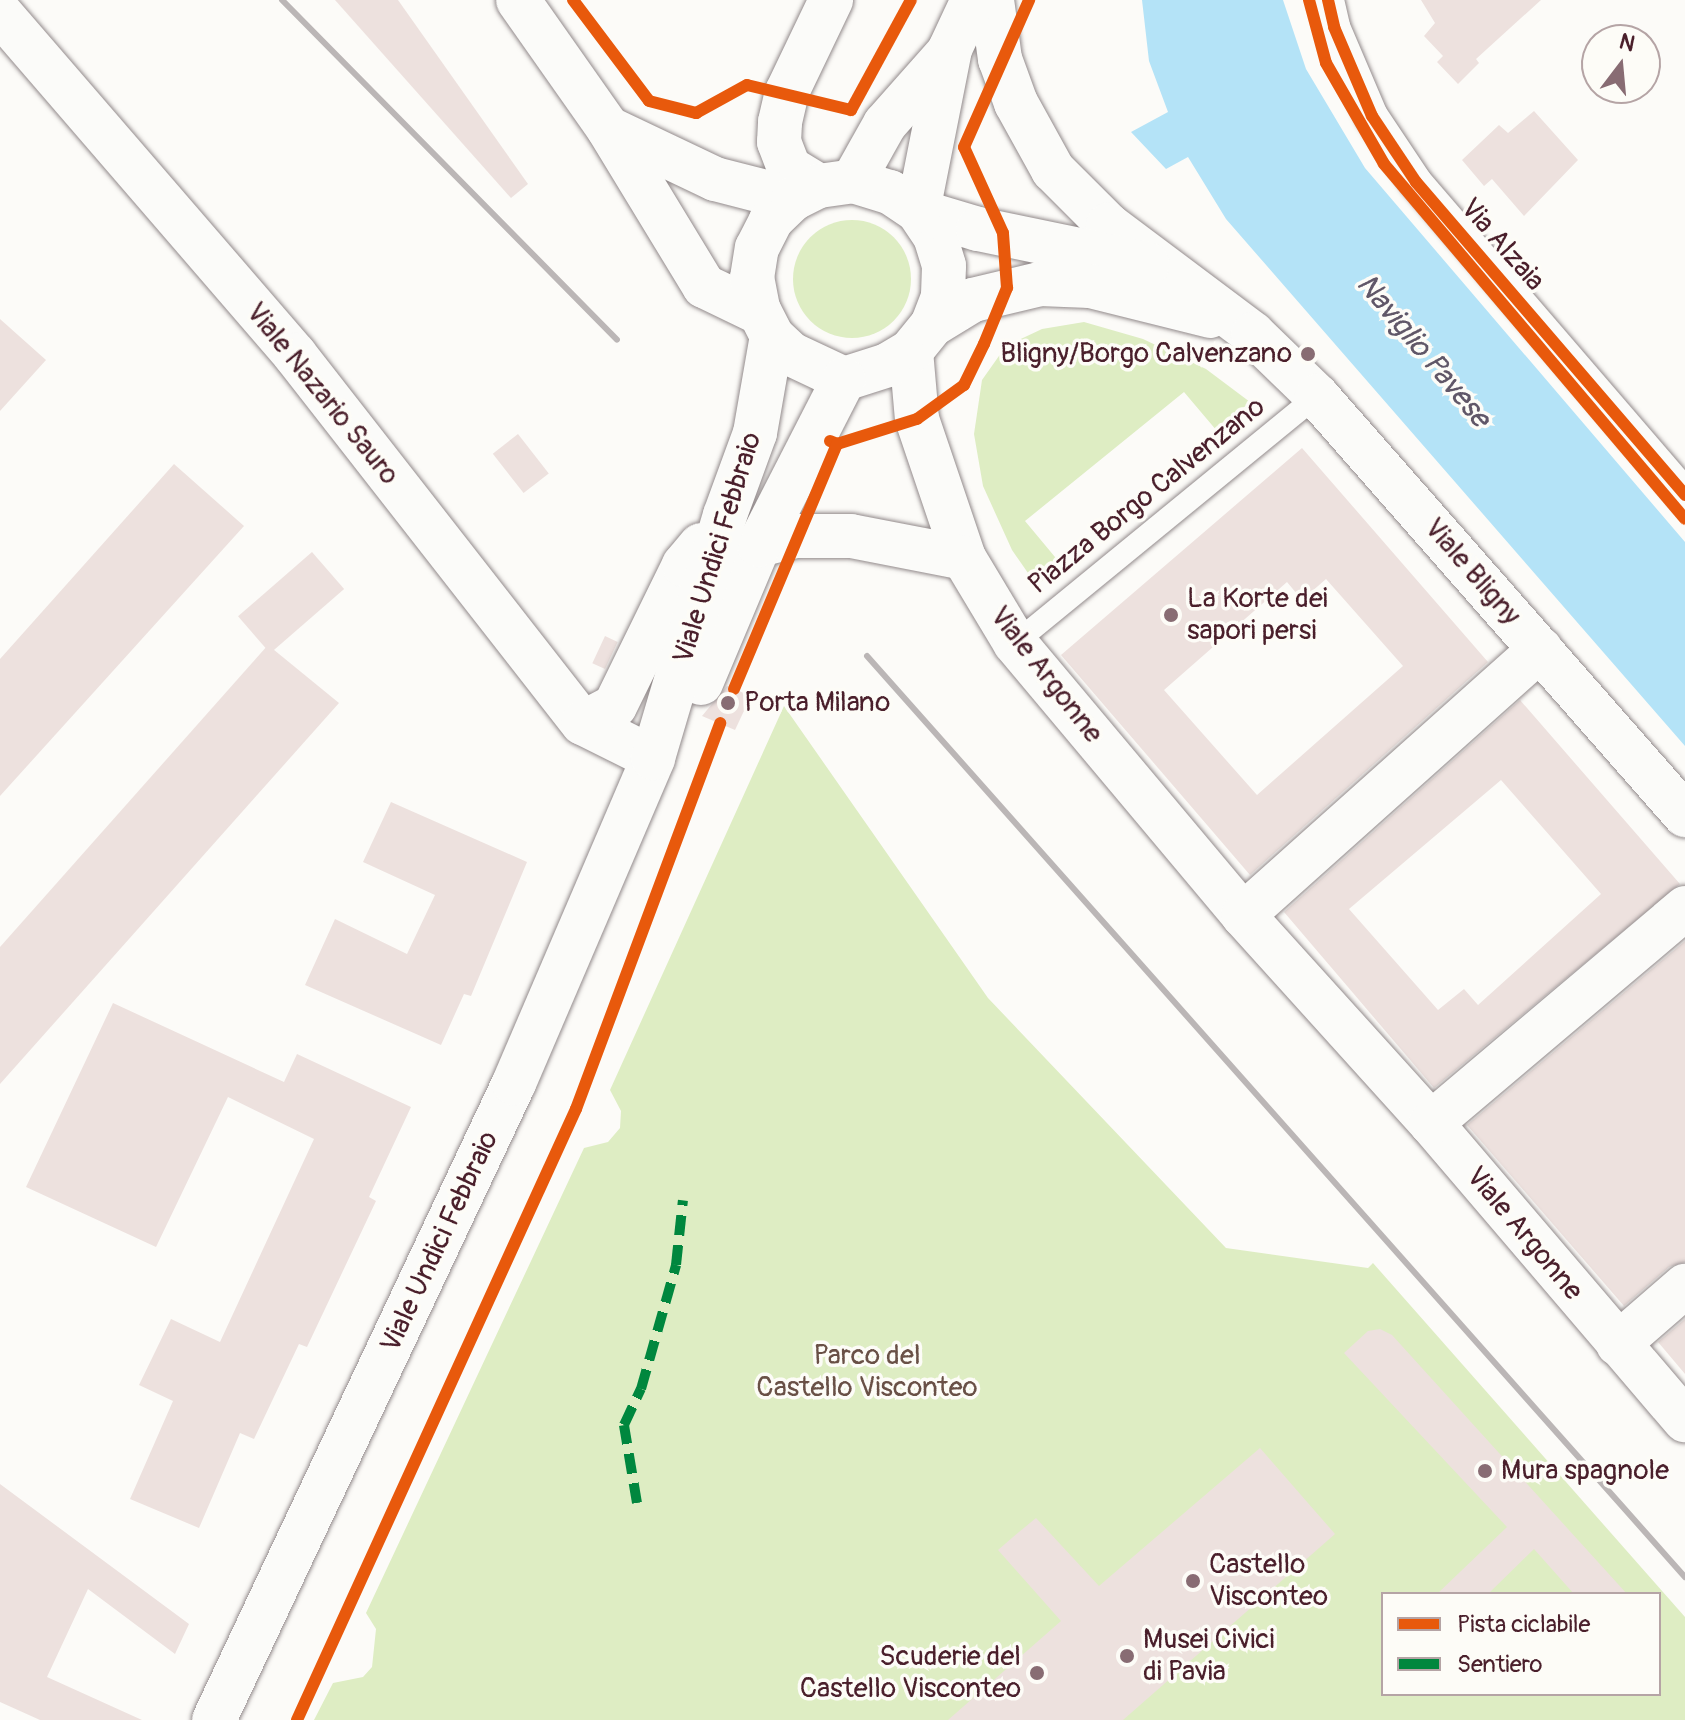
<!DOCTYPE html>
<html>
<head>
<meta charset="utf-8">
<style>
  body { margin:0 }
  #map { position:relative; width:1685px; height:1720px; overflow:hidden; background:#fcfbf8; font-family:Pangolin,sans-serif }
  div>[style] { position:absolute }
  .green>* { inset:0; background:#deedc3 }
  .round { border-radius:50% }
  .water>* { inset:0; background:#b4e3f7 }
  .building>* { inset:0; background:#ede1de; transform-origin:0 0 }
  .roads { filter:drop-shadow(0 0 2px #928a8b) drop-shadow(0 0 2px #928a8b) }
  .service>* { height:22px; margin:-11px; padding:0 11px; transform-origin:11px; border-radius:11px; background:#fbfbf9 }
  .pedestrian>* { height:32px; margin:-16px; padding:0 16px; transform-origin:16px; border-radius:16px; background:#fbfbf9 }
  .minor>* { height:44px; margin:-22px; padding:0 22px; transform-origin:22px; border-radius:22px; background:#fbfbf9 }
  .tertiary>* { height:44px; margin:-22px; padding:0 22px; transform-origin:22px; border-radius:22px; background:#fbfbf9 }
  .rail>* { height:6px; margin:-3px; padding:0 3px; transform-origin:3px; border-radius:3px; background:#bbb6b6 }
  .quiet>* { height:10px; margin-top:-5px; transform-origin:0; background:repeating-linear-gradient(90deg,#00873e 0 20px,transparent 0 30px) }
  .cycleway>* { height:12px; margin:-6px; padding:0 6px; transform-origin:6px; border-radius:6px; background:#e8590c }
  .dots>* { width:22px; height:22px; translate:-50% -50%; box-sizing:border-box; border:4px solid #fdfcf7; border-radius:50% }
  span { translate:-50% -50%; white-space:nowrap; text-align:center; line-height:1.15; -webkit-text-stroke:7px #fdfcf7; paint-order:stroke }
  .street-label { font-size:28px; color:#4a1f2b }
  .poi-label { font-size:28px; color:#4a1f2b }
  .right { translate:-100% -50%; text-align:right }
  .left { translate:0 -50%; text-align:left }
  .park-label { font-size:28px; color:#695046 }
  .water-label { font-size:30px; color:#605768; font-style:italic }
  .legend { position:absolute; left:1381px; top:1592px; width:280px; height:104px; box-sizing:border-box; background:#fdfcf7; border:2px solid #b5a4a5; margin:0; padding:10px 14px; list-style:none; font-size:24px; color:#4a1f2b }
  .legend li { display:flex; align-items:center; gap:16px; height:40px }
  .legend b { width:40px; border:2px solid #b5a4a5 }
  .north { position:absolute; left:1581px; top:24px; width:80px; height:80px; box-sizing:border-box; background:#fdfcf7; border:2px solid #b5a4a5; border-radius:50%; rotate:16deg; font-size:22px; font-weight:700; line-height:32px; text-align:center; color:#4a1f2b }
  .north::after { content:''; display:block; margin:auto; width:28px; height:36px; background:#886c73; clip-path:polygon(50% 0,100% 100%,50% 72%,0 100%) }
</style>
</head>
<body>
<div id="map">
  <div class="green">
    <i class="round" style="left:793px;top:220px;width:118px;height:118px"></i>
    <i style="clip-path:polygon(1084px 322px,1143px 339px,1206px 369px,1250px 402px,1217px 431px,1184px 392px,1025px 521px,1060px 563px,1037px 586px,1012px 550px,983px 486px,974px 434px,982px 380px,1006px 346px,1042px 329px)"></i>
    <i style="clip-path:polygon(evenodd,784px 706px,988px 998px,1226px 1248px,1368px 1268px,1373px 1263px,1685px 1617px,1685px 1720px,314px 1720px,333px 1683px,363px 1677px,372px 1667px,376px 1629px,366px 1613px,584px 1148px,608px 1142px,620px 1128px,621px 1111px,610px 1090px,784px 706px,1383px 1594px,1659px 1594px,1659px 1694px,1383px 1694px,1383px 1594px)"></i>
  </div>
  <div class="water">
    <i style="clip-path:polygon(1142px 0,1283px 0,1306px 69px,1365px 168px,1685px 542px,1685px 746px,1226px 219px,1188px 157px,1166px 169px,1131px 132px,1168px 112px,1149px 61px)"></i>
  </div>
  <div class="building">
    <i style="clip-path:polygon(335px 0,398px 0,528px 184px,511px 198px)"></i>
    <i style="clip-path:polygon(1421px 0,1541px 0,1476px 59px,1479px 63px,1458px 84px,1437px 62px,1443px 56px,1424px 36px,1435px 23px)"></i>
    <i style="clip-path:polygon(1534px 111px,1578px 160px,1524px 216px,1492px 179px,1484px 186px,1462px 160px,1499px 125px,1508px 133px)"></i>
    <i style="clip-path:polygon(0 319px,46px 360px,0 411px)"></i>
    <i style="left:518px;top:434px;width:50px;height:32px;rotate:52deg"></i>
    <i style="clip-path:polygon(evenodd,1302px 448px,1488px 662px,1250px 875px,1061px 655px,1302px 448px,1326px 579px,1403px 666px,1257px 795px,1164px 690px,1287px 582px,1302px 600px,1326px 579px)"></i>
    <i style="clip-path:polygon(174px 464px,244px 526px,0 796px,0 659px)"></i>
    <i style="left:312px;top:552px;width:49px;height:98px;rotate:49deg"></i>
    <i style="left:605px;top:636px;width:14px;height:30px;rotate:25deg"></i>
    <i style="clip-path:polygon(268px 645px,339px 703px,0 1084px,0 947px)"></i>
    <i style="clip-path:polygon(727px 686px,751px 696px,735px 730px,702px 716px)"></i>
    <i style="clip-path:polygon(evenodd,1520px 700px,1680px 884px,1434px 1088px,1284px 912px,1520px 700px,1501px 780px,1601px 894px,1478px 1005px,1464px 989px,1438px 1010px,1349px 909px,1501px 780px)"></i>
    <i style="clip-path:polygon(391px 802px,527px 862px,471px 996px,464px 994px,441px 1045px,305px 985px,335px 919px,407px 954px,435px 895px,363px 862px)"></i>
    <i style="clip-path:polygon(1685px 941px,1685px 1262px,1669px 1267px,1624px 1306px,1467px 1125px)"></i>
    <i style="clip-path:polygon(113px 1003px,284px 1082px,297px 1054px,411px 1107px,369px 1197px,376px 1201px,307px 1347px,299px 1344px,254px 1439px,240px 1433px,199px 1528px,130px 1499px,173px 1401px,139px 1385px,171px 1319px,220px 1342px,314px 1139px,228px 1097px,156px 1247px,26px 1187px)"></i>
    <i style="clip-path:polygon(1685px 1319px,1685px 1374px,1658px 1342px)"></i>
    <i style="clip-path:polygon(1380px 1329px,1392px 1335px,1627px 1594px,1574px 1594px,1534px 1549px,1488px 1594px,1437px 1594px,1507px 1527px,1344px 1353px,1368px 1331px)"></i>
    <i style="clip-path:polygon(1260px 1448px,1335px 1534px,1123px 1720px,948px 1720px,1061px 1621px,998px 1550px,1019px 1532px,1036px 1518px,1099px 1586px)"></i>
    <i style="clip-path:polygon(0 1484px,189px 1624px,175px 1654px,88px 1589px,47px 1677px,142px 1720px,40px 1720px,0 1702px)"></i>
  </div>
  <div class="roads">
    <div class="service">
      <i style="left:1015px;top:643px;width:390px;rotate:-39.3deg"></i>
    </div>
    <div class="pedestrian">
      <i style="left:1328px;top:0;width:28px;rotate:77deg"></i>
      <i style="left:1334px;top:27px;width:97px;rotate:66.9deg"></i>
      <i style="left:1372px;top:116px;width:79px;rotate:56.3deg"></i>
      <i style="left:1416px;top:182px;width:413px;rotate:49.3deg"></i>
    </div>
    <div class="minor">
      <i style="left:0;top:13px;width:452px;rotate:49.2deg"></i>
      <i style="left:295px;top:355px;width:467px;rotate:52deg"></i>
      <i style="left:583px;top:723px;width:78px;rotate:26.6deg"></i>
      <i style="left:819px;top:186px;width:35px;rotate:-149deg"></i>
      <i style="left:789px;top:168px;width:28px;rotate:-111deg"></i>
      <i style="left:779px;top:142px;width:20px;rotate:-87deg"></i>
      <i style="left:780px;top:122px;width:31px;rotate:-77deg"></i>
      <i style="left:787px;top:92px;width:102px;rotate:-64.4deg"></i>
      <i style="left:911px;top:351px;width:68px;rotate:85deg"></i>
      <i style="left:917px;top:419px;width:147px;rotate:71.3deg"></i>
      <i style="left:964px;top:558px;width:99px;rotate:59deg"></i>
      <i style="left:1015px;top:643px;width:355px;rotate:50deg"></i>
      <i style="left:1243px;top:915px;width:280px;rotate:47.9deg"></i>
      <i style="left:1431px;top:1123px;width:391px;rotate:49.5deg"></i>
      <i style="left:759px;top:545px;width:37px;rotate:-14deg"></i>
      <i style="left:795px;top:536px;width:56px"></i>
      <i style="left:851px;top:536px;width:115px;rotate:11deg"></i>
      <i style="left:1243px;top:915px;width:399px;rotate:-41.8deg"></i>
      <i style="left:1431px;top:1123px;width:333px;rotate:-40.2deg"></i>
      <i style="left:1618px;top:1344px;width:89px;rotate:-40.9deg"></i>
    </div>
    <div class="tertiary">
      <i style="left:518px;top:0;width:156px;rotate:54.9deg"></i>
      <i style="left:608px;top:128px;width:185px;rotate:58.7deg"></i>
      <i style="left:704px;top:286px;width:62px;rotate:25.7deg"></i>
      <i style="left:992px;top:0;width:60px;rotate:82.3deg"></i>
      <i style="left:1000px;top:59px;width:47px;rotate:70deg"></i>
      <i style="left:1016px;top:103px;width:77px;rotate:61.1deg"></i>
      <i style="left:1053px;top:170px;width:78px;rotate:45deg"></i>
      <i style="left:1108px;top:225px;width:181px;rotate:36.9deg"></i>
      <i style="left:1253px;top:334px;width:89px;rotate:44.1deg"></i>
      <i style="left:1317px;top:396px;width:558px;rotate:48.71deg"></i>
      <i style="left:610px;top:129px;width:116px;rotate:25.5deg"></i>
      <i style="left:715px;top:179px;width:81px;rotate:14.4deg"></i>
      <i style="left:853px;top:181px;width:39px;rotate:17deg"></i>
      <i style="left:890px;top:192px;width:34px;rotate:34deg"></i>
      <i style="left:918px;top:211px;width:30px;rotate:56deg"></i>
      <i style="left:935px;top:236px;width:31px;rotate:73deg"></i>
      <i style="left:944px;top:266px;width:31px;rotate:92deg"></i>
      <i style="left:943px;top:297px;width:30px;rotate:111deg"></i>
      <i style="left:932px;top:325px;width:33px;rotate:129deg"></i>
      <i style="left:911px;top:351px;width:27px;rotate:149deg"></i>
      <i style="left:888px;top:365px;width:46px;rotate:162.3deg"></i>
      <i style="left:844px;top:379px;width:59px;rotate:-154.7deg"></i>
      <i style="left:791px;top:354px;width:26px;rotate:-137deg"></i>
      <i style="left:772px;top:336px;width:31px;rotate:-117deg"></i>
      <i style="left:758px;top:308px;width:31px;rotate:-101deg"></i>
      <i style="left:752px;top:278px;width:30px;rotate:-81deg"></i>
      <i style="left:757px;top:248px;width:31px;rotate:-63deg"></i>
      <i style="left:771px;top:220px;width:30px;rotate:-44deg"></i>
      <i style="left:793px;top:199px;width:29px;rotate:-27deg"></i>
      <i style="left:819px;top:186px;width:34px;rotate:-8deg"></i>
      <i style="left:853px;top:181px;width:65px;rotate:-60.7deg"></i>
      <i style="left:885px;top:124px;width:96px;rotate:-48.4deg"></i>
      <i style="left:918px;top:211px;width:63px;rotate:16.7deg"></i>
      <i style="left:978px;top:229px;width:173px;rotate:11.7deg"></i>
      <i style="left:918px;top:211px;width:165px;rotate:-78.8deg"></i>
      <i style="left:950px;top:49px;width:54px;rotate:-64.9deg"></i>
      <i style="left:932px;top:325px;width:48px;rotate:-31.4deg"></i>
      <i style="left:973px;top:300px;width:69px;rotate:-13.4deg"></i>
      <i style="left:1040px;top:284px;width:50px;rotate:2.3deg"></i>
      <i style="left:1090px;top:286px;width:124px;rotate:14deg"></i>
      <i style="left:701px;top:683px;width:150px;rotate:-67.2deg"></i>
      <i style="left:759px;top:545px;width:186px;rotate:-62.9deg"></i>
      <i style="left:583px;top:723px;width:36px;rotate:-28deg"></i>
      <i style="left:615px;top:706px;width:157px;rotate:-63.9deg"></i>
      <i style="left:684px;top:565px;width:26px;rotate:-50deg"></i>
      <i style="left:214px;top:1720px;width:704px;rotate:-64.78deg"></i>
      <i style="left:514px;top:1083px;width:353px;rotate:-66.8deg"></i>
      <i style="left:653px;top:758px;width:253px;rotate:-73.5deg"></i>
      <i style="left:725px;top:515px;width:87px;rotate:-69.9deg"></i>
      <i style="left:755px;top:433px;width:98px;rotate:-80.1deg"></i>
    </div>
  </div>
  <div class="rail">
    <i style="left:282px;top:0;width:477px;rotate:45.4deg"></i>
    <i style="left:867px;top:656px;width:1232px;rotate:48.39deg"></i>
  </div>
  <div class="quiet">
    <i style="left:637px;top:1503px;width:79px;rotate:-99.5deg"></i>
    <i style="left:624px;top:1425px;width:40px;rotate:-65deg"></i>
    <i style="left:641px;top:1389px;width:129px;rotate:-74.2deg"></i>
    <i style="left:676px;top:1265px;width:65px;rotate:-83.9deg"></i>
  </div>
  <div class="cycleway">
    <i style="left:573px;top:0;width:126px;rotate:53deg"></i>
    <i style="left:649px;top:101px;width:49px;rotate:14.3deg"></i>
    <i style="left:696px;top:113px;width:58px;rotate:-28.8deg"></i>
    <i style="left:747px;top:85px;width:107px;rotate:13.5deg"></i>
    <i style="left:851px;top:110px;width:125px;rotate:-61.4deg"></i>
    <i style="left:1309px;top:0;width:65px;rotate:74.9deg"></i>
    <i style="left:1326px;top:63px;width:116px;rotate:60.1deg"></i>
    <i style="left:1384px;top:164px;width:465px;rotate:49.7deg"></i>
    <i style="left:1328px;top:0;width:28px;rotate:77deg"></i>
    <i style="left:1334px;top:27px;width:97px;rotate:66.9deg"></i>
    <i style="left:1372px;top:116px;width:79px;rotate:56.3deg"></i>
    <i style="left:1416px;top:182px;width:413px;rotate:49.3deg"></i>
    <i style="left:830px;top:441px;width:8px;rotate:23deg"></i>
    <i style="left:837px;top:444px;width:84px;rotate:-17.4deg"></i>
    <i style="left:917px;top:419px;width:58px;rotate:-35.9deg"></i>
    <i style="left:964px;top:385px;width:46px;rotate:-64deg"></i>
    <i style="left:984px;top:344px;width:61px;rotate:-67.7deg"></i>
    <i style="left:1007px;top:288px;width:55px;rotate:-94.2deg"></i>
    <i style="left:1003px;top:233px;width:94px;rotate:-114.4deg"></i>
    <i style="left:964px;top:147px;width:161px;rotate:-66.1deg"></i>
    <i style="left:734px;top:689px;width:266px;rotate:-67.2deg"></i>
    <i style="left:297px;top:1720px;width:672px;rotate:-65.46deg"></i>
    <i style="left:576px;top:1109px;width:412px;rotate:-69.5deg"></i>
  </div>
  <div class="dots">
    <i style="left:1308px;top:354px;background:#886c73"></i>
    <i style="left:1171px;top:615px;background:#886c73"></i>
    <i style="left:728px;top:703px;background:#886c73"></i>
    <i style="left:1485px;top:1471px;background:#886c73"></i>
    <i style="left:1193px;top:1581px;background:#886c73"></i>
    <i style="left:1127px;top:1656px;background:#886c73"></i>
    <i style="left:1037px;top:1673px;background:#886c73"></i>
  </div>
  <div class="street-label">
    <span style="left:1502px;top:245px;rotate:49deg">Via Alzaia</span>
    <span style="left:322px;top:394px;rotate:51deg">Viale Nazario Sauro</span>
    <span style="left:1147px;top:496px;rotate:-39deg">Piazza Borgo Calvenzano</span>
    <span style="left:718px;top:548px;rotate:-73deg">Viale Undici Febbraio</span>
    <span style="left:1472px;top:572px;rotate:49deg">Viale Bligny</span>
    <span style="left:1046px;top:675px;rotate:52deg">Viale Argonne</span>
    <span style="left:1524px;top:1234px;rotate:50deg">Viale Argonne</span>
    <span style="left:440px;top:1242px;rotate:-65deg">Viale Undici Febbraio</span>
  </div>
  <div class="poi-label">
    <span class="right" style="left:1292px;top:354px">Bligny/Borgo Calvenzano</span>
    <span class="left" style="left:1187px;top:615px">La Korte dei<br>sapori persi</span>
    <span class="left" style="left:744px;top:703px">Porta Milano</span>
    <span class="left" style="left:1501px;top:1471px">Mura spagnole</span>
    <span class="left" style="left:1209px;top:1581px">Castello<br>Visconteo</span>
    <span class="left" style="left:1143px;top:1656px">Musei Civici<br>di Pavia</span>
    <span class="right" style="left:1021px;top:1673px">Scuderie del<br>Castello Visconteo</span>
  </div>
  <div class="park-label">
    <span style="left:867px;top:1372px">Parco del<br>Castello Visconteo</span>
  </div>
  <div class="water-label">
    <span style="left:1423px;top:351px;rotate:50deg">Naviglio Pavese</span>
  </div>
  <ul class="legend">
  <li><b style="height:10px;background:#e8590c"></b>Pista ciclabile</li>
  <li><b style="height:10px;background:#00873e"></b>Sentiero</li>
  </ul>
  <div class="north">N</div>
</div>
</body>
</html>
